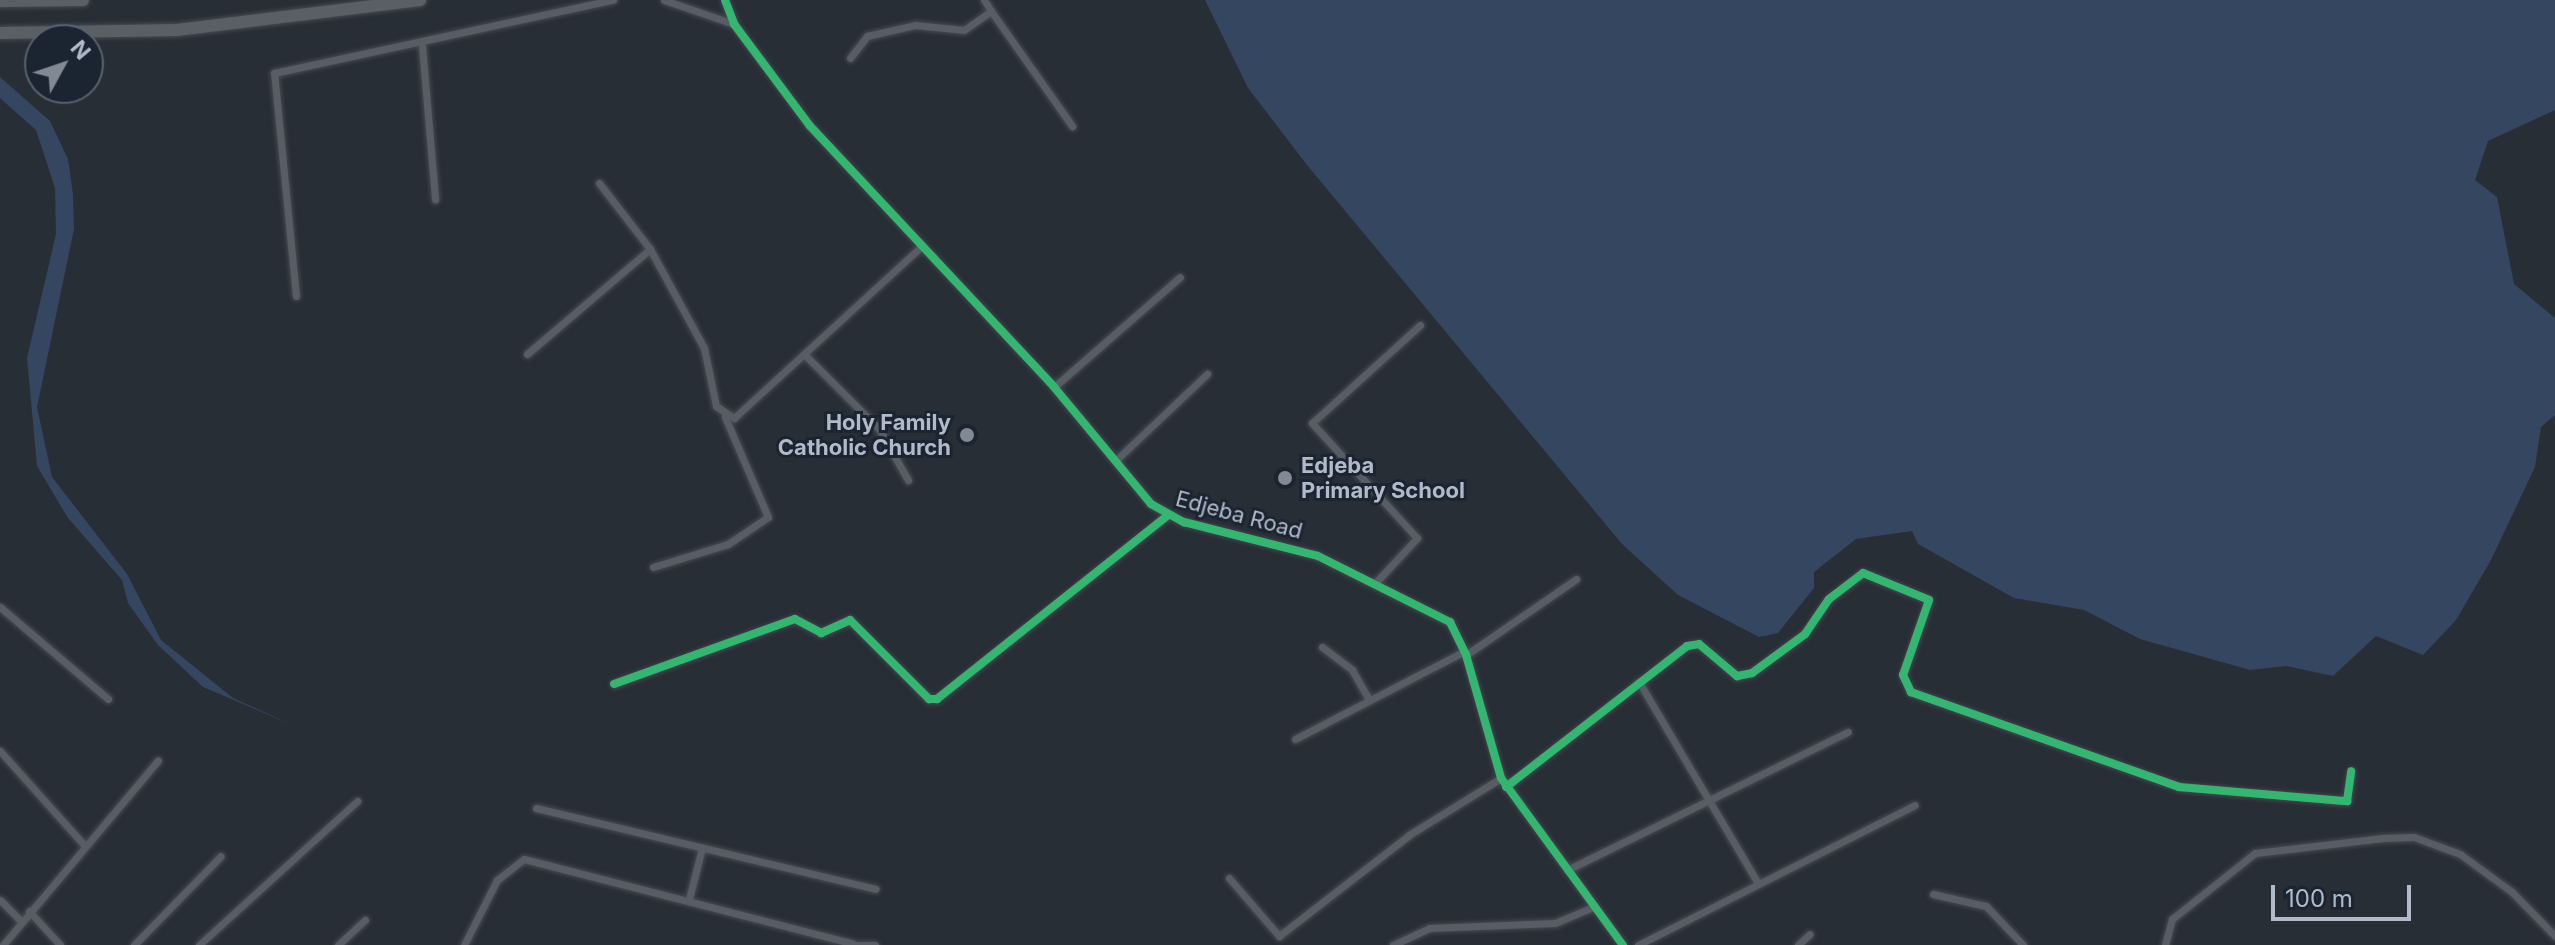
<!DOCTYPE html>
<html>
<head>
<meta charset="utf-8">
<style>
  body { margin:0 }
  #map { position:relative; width:2555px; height:945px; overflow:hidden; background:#282e36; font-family:Inter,sans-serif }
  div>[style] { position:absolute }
  .water>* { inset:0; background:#344660 }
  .roads { filter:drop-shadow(0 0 2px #464a51) drop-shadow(0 0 2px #464a51) }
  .street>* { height:7px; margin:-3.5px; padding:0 3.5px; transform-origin:3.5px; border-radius:3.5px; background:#585c64 }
  .primary>* { height:12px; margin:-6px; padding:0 6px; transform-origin:6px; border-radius:6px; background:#5a5f66 }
  .cycleway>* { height:8px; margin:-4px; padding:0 4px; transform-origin:4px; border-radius:4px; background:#33b770 }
  .dots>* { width:22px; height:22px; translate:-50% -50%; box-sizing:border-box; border:4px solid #1b2431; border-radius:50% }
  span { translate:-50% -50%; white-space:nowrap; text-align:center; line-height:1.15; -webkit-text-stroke:6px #1b2431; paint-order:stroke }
  .poi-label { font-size:22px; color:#b1bac8; font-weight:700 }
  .right { translate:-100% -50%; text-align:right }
  .left { translate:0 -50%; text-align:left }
  .street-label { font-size:22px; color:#b1bac8 }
  .north { position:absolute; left:24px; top:24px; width:80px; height:80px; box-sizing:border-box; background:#1b2431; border:2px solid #57606d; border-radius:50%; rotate:50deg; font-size:22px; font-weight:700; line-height:32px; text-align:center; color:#b1bac8 }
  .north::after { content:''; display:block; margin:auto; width:28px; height:36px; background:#818995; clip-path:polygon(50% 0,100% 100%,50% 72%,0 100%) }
  .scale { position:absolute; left:2271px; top:885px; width:140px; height:36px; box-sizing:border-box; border:4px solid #b1bac8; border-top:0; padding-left:10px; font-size:24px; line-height:28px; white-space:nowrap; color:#b1bac8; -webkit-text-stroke:6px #1b2431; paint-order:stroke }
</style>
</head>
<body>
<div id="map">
  <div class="water">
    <i style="clip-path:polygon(1205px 0,2555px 0,2555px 110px,2488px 141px,2475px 180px,2497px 197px,2514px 284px,2555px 318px,2555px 415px,2541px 427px,2535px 467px,2491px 560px,2456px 620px,2423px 655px,2376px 636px,2333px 676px,2286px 666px,2250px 670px,2140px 639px,2084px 610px,2014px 598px,1918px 544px,1912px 531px,1856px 539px,1814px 572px,1814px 588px,1778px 633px,1759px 637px,1678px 595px,1622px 544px,1307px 165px,1248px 88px)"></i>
    <i style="clip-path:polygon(0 77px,50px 121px,68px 159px,73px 194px,74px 229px,37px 407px,52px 477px,127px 574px,161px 640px,233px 698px,290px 724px,203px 687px,158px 645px,128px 603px,122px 580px,68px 518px,37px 466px,27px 358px,56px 234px,55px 188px,36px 130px,0 98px)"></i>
  </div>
  <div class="roads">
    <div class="street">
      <i style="left:664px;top:0;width:74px;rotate:18.9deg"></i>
      <i style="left:725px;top:0;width:26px;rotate:69deg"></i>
      <i style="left:734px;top:24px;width:127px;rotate:53.3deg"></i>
      <i style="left:810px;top:126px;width:357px;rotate:46.9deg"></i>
      <i style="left:1054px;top:387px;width:152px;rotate:50.3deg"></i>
      <i style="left:1151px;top:504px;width:38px;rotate:29deg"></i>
      <i style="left:1184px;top:522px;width:138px;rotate:14.2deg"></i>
      <i style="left:1318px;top:556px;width:148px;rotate:26.6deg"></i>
      <i style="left:1450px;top:622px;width:37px;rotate:64deg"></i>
      <i style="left:1466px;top:655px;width:128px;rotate:74.1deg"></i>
      <i style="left:1501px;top:778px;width:207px;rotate:53.9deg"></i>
      <i style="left:991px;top:11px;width:141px;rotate:54.8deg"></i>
      <i style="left:422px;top:46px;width:154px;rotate:85.1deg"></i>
      <i style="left:850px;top:58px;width:28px;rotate:-52deg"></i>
      <i style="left:867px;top:36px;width:49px;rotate:-12.9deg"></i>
      <i style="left:915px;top:25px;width:49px;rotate:5.8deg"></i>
      <i style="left:964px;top:30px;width:33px;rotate:-35deg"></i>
      <i style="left:991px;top:11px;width:13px;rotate:-122deg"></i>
      <i style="left:599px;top:183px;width:83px;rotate:52.3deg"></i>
      <i style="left:296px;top:296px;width:224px;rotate:-95.6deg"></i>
      <i style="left:274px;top:73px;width:347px;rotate:-12.2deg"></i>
      <i style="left:527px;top:354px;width:162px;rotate:-40.5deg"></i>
      <i style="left:650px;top:249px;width:113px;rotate:61.4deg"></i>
      <i style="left:704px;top:348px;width:59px;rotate:78.3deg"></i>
      <i style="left:716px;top:406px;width:22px;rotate:34deg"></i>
      <i style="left:734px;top:418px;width:255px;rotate:-42.5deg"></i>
      <i style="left:806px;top:356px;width:103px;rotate:45deg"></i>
      <i style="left:879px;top:429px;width:59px;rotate:60.4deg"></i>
      <i style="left:1054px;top:387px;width:167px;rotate:-41.1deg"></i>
      <i style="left:1115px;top:461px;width:127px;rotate:-43.4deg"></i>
      <i style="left:653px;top:567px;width:78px;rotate:-17deg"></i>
      <i style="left:728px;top:544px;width:48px;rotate:-34deg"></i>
      <i style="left:768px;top:517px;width:109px;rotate:-113.3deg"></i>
      <i style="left:1377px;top:581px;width:59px;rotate:-47.1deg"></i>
      <i style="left:1417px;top:538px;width:156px;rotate:-132.4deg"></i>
      <i style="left:1312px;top:423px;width:146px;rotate:-42.2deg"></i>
      <i style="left:0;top:607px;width:142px;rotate:40.4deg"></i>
      <i style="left:1322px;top:647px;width:38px;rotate:37deg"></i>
      <i style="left:1352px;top:670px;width:32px;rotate:60deg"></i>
      <i style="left:1466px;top:655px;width:134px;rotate:-34.6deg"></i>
      <i style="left:1639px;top:682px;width:234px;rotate:59.4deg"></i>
      <i style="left:614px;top:684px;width:192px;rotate:-19.8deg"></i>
      <i style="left:795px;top:619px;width:30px;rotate:28deg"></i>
      <i style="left:821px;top:633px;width:32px;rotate:-24deg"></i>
      <i style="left:850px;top:620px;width:112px;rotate:45deg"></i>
      <i style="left:929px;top:699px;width:8px"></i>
      <i style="left:937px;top:699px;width:294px;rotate:-38.5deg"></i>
      <i style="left:1295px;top:739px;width:191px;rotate:-27.4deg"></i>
      <i style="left:0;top:751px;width:126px;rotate:48.2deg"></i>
      <i style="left:1506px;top:787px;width:229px;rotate:-37.9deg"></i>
      <i style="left:1687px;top:646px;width:12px;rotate:-9deg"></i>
      <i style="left:1699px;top:644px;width:50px;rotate:40.1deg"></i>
      <i style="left:1737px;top:676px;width:15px;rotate:-11deg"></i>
      <i style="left:1752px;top:673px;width:66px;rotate:-36.3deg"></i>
      <i style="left:1805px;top:634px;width:42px;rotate:-55.6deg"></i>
      <i style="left:1829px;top:599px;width:43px;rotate:-37.4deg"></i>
      <i style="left:1863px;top:573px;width:71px;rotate:22.2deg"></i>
      <i style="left:1929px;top:600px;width:79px;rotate:109.1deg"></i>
      <i style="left:1903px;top:675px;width:19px;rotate:65deg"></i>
      <i style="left:1911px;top:692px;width:284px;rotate:19.5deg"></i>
      <i style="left:2179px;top:787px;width:169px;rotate:4.8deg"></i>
      <i style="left:2347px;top:801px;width:30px;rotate:-82deg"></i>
      <i style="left:536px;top:808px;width:349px;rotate:13.4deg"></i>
      <i style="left:1567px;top:870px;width:313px;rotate:-26.2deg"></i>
      <i style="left:1229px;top:878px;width:77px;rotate:49.2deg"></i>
      <i style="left:1279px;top:936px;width:165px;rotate:-37.8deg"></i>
      <i style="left:1409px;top:835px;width:108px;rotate:-31.8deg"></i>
      <i style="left:1933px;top:894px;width:54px;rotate:12.8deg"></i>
      <i style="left:1986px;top:906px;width:54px;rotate:46.5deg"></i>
      <i style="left:689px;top:899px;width:53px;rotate:-75.7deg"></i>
      <i style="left:0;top:900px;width:30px;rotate:45deg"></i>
      <i style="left:29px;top:911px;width:46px;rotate:47.6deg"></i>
      <i style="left:3px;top:945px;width:241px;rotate:-50deg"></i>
      <i style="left:134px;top:945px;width:124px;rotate:-45.7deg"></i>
      <i style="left:199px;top:945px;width:214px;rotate:-42.3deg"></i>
      <i style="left:338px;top:945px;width:37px;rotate:-43deg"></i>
      <i style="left:464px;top:945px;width:73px;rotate:-63.1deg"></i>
      <i style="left:497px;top:880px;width:34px;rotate:-38deg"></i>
      <i style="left:524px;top:859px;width:339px;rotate:14.4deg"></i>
      <i style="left:851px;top:945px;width:24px"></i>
      <i style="left:1393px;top:945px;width:40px;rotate:-25deg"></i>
      <i style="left:1429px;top:928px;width:126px;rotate:-2.3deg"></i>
      <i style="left:1555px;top:923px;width:41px;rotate:-22.8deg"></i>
      <i style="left:1638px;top:945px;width:310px;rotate:-26.8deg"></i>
      <i style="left:1798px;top:945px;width:16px;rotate:-43deg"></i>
      <i style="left:2165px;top:945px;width:27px;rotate:-75deg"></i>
      <i style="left:2172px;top:919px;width:106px;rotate:-38.5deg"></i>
      <i style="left:2255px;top:853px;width:129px;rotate:-6.7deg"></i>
      <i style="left:2383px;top:838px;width:31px;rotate:-2deg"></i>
      <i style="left:2414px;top:837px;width:49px;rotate:20.3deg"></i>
      <i style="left:2460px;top:854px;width:64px;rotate:36.2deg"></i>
      <i style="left:2512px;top:892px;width:62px;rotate:45.7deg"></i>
    </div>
    <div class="primary">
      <i style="left:0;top:1px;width:83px;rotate:-0.7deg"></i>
      <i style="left:0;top:33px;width:177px;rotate:-1deg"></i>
      <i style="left:177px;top:30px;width:245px;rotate:-7deg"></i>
    </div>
  </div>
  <div class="cycleway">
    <i style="left:725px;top:0;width:26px;rotate:69deg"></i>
    <i style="left:734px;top:24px;width:127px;rotate:53.3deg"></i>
    <i style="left:810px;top:126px;width:357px;rotate:46.9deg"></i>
    <i style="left:1054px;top:387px;width:152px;rotate:50.3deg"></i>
    <i style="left:1151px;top:504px;width:38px;rotate:29deg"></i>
    <i style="left:1184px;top:522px;width:138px;rotate:14.2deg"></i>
    <i style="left:1318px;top:556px;width:148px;rotate:26.6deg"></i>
    <i style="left:1450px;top:622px;width:37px;rotate:64deg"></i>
    <i style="left:1466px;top:655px;width:128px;rotate:74.1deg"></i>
    <i style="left:1501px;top:778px;width:207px;rotate:53.9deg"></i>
    <i style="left:614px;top:684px;width:192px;rotate:-19.8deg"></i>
    <i style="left:795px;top:619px;width:30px;rotate:28deg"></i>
    <i style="left:821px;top:633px;width:32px;rotate:-24deg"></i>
    <i style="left:850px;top:620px;width:112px;rotate:45deg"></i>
    <i style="left:929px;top:699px;width:8px"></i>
    <i style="left:937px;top:699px;width:294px;rotate:-38.5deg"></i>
    <i style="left:1506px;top:787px;width:229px;rotate:-37.9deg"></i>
    <i style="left:1687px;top:646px;width:12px;rotate:-9deg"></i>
    <i style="left:1699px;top:644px;width:50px;rotate:40.1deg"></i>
    <i style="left:1737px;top:676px;width:15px;rotate:-11deg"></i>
    <i style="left:1752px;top:673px;width:66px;rotate:-36.3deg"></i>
    <i style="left:1805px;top:634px;width:42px;rotate:-55.6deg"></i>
    <i style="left:1829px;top:599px;width:43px;rotate:-37.4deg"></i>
    <i style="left:1863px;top:573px;width:71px;rotate:22.2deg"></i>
    <i style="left:1929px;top:600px;width:79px;rotate:109.1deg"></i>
    <i style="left:1903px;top:675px;width:19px;rotate:65deg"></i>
    <i style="left:1911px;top:692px;width:284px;rotate:19.5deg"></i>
    <i style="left:2179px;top:787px;width:169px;rotate:4.8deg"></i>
    <i style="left:2347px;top:801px;width:30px;rotate:-82deg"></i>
  </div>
  <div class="dots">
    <i style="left:967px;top:435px;background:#818995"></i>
    <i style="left:1285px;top:478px;background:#818995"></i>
  </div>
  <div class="poi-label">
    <span class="right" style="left:951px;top:435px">Holy Family<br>Catholic Church</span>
    <span class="left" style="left:1301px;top:478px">Edjeba<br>Primary School</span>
  </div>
  <div class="street-label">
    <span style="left:1239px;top:515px;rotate:15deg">Edjeba Road</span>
  </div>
  <div class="north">N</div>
  <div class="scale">100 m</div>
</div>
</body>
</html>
